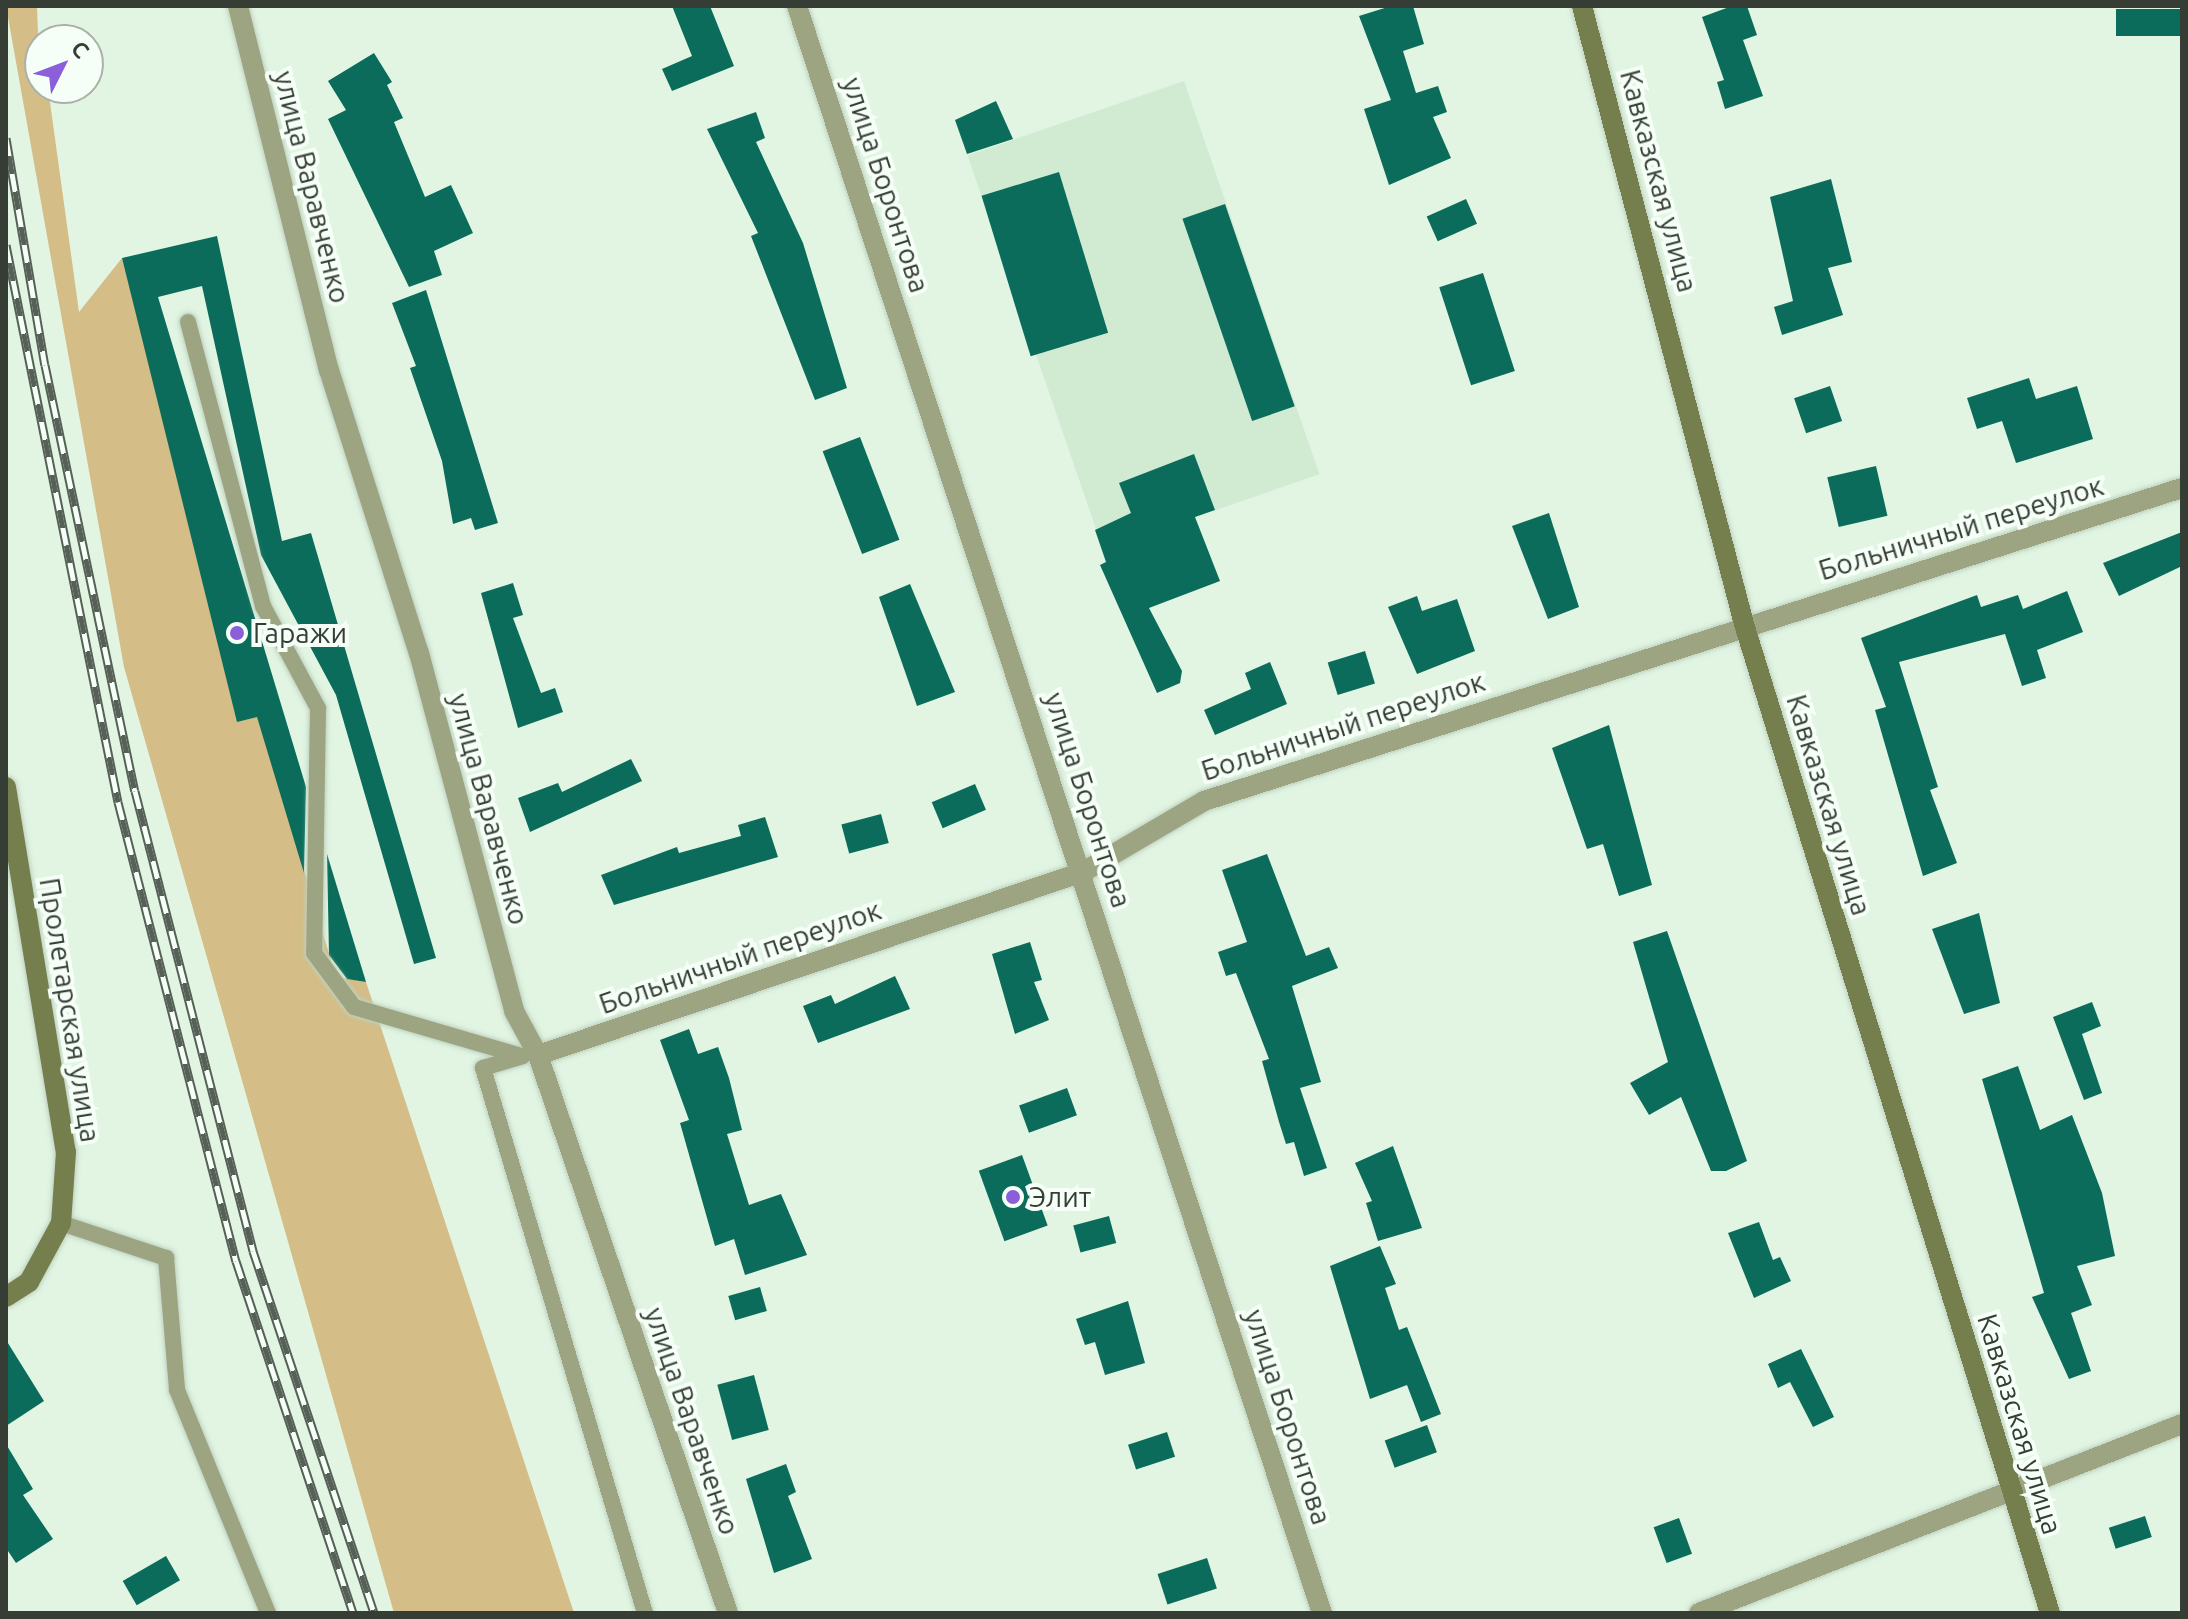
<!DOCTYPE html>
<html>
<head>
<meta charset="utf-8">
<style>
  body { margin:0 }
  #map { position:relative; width:2188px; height:1619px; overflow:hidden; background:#e1f5e2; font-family:Ubuntu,sans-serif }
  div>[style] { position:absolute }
  .built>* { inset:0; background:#d1ebd3; transform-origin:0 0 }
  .green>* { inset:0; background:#d4bd86 }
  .building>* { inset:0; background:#0b6c5c; transform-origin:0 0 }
  .roads { filter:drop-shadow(0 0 2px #bfd0bf) drop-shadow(0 0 2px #bfd0bf) }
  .lane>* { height:16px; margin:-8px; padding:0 8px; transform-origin:8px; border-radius:8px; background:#9ca482 }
  .street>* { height:20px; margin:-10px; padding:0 10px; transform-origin:10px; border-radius:10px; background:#9ca482 }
  .secondary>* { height:20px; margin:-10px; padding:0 10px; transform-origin:10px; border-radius:10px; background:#757f4d }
  .rail>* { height:9px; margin-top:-4.5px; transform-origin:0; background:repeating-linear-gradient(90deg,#f6fff7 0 18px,#566056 0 36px); box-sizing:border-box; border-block:2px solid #566056 }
  .dots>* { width:22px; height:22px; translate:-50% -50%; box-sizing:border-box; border:4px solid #f6fff7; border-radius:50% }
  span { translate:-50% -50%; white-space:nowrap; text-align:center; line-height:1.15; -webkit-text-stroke:8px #f6fff7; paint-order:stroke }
  .street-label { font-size:28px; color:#353d35 }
  .poi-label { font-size:28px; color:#353d35 }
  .left { translate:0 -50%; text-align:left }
  .frame { position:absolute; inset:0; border:8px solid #353d35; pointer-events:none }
  .north { position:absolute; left:24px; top:24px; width:80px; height:80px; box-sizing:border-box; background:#f6fff7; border:2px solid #a9b1a9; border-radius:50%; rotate:48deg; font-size:22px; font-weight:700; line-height:32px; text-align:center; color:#353d35 }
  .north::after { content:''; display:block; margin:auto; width:28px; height:36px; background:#8b5fd9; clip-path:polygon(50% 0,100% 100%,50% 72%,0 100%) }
</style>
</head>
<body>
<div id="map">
  <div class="built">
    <i style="left:1184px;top:81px;width:416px;height:229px;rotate:71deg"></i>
  </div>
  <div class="green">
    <i style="clip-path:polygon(6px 6px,37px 6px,40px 88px,48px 88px,79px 312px,122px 258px,336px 977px,366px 982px,574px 1613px,394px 1613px,124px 667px)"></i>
  </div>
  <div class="building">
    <i style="clip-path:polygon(672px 6px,710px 6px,734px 66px,672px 91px,662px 69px,692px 56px)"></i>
    <i style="clip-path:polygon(1391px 6px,1413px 6px,1424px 44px,1403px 51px,1416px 93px,1438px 86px,1447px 112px,1433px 117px,1451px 158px,1389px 185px,1364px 109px,1391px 100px,1359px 16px)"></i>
    <i style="clip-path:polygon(1732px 6px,1747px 6px,1757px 35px,1743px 40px,1763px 96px,1725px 109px,1717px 82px,1724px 80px,1702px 17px)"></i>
    <i style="left:2182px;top:9px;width:27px;height:66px;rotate:90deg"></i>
    <i style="clip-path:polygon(374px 53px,392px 82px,387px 85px,403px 118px,394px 122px,425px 197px,451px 185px,473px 233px,434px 251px,442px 275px,409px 287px,328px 119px,346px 110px,328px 81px)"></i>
    <i style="clip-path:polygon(996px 101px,1013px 139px,967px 154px,955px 120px)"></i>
    <i style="clip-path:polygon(756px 112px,765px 138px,756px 142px,803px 243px,847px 388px,815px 400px,751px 236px,758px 233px,707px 129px)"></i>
    <i style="left:1059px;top:172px;width:168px;height:81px;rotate:73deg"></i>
    <i style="clip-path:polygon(1831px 179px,1852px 262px,1828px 268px,1843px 315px,1782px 335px,1774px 307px,1793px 301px,1770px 197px)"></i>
    <i style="left:1466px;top:199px;width:27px;height:43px;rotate:66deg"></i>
    <i style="left:1225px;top:204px;width:214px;height:45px;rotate:71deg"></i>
    <i style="clip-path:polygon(217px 236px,282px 541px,311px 533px,436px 958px,414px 964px,336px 695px,261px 555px,202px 286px,158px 297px,306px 787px,304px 873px,257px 717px,237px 722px,122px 258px)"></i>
    <i style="left:1483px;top:273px;width:103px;height:46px;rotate:72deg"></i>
    <i style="clip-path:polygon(426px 290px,498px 523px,475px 530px,471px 518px,453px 524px,442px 461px,410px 368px,416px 366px,392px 303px)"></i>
    <i style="clip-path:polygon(2029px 378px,2036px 399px,2077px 386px,2093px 439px,2016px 463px,2002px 421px,1977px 429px,1967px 398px)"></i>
    <i style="left:1830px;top:386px;width:37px;height:38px;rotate:71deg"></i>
    <i style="left:860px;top:437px;width:110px;height:40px;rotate:69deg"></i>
    <i style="clip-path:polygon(1194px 454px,1215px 510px,1195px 517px,1220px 581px,1149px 608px,1182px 671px,1180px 683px,1157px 693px,1100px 565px,1106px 562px,1095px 530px,1131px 513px,1119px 483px)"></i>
    <i style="left:1876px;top:466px;width:51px;height:50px;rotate:77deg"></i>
    <i style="clip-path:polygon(1549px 513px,1579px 607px,1548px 619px,1512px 526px)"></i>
    <i style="clip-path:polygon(2182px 532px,2182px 566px,2119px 596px,2103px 563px)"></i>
    <i style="clip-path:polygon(513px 583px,523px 615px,513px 618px,541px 693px,555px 688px,563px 712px,518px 728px,481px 593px)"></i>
    <i style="clip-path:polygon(910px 584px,955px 692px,917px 706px,879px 597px)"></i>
    <i style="clip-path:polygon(2067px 591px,2083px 632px,2037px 650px,2046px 678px,2022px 686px,2005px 634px,1899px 662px,1938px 787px,1930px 790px,1957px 863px,1923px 876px,1875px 710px,1886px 707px,1861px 638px,1977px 595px,1981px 607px,2018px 595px,2023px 609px)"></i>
    <i style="clip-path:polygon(1417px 596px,1422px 611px,1457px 599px,1475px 651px,1417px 674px,1388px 607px)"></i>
    <i style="left:1365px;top:651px;width:34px;height:39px;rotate:73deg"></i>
    <i style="clip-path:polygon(1270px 662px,1287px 704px,1215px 735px,1204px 710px,1251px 689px,1245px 673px)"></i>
    <i style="clip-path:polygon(1609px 725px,1652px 885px,1619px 896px,1603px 844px,1587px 849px,1552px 748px)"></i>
    <i style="clip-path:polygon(631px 759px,642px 781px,530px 832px,518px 798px,558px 783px,562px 792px)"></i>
    <i style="left:975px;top:784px;width:28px;height:47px;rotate:67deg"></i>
    <i style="left:881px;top:814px;width:30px;height:41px;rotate:75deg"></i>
    <i style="clip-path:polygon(765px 817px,778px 857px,614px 905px,601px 875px,677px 847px,679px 853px,741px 836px,738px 825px)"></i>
    <i style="clip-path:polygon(327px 854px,366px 982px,347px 979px,329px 955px)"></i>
    <i style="clip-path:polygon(1267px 854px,1306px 956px,1329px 947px,1338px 968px,1292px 986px,1321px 1082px,1300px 1088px,1327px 1168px,1304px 1176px,1294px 1142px,1286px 1144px,1279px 1122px,1262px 1061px,1269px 1059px,1236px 973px,1226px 976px,1218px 952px,1247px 942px,1222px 870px)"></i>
    <i style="clip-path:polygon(1979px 913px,2000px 1003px,1964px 1014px,1932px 929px)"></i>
    <i style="clip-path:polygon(1667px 931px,1747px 1161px,1726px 1171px,1711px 1171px,1681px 1097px,1649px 1115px,1630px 1083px,1668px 1062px,1633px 942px)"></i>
    <i style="clip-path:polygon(1030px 942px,1042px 980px,1034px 982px,1049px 1020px,1015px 1034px,992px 954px)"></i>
    <i style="clip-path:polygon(895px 976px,910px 1009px,818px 1043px,803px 1006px,831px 995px,835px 1004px)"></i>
    <i style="clip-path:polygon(2092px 1002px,2101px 1026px,2082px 1034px,2102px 1093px,2084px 1100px,2053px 1017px)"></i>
    <i style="clip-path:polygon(689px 1029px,698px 1054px,718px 1047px,729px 1078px,742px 1130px,727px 1134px,749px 1205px,781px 1194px,807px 1255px,745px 1275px,734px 1239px,715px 1246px,680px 1123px,689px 1120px,660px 1040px)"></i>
    <i style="clip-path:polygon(2018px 1066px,2040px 1130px,2072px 1115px,2102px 1193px,2115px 1256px,2077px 1266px,2092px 1305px,2071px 1313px,2091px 1371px,2069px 1379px,2032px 1297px,2044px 1293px,1982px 1079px)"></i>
    <i style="left:1067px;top:1088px;width:29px;height:51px;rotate:70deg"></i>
    <i style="clip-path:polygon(1393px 1146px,1422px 1228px,1378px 1241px,1366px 1203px,1372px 1201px,1355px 1163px)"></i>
    <i style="left:1022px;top:1155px;width:75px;height:46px;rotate:70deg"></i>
    <i style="left:1109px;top:1216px;width:28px;height:37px;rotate:75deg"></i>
    <i style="clip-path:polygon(1759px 1222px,1773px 1260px,1780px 1257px,1791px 1281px,1754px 1298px,1728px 1233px)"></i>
    <i style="clip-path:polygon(1380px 1246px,1396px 1284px,1385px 1288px,1399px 1330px,1407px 1327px,1441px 1414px,1421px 1422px,1407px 1385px,1370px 1399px,1330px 1266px)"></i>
    <i style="left:760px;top:1287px;width:25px;height:33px;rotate:74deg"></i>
    <i style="clip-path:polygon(1128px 1301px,1145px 1363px,1105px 1375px,1095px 1342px,1085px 1345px,1076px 1319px)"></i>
    <i style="clip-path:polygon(6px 1340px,44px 1401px,6px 1426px)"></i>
    <i style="clip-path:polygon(1801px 1349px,1834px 1417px,1813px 1427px,1790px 1382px,1778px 1388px,1768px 1364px)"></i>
    <i style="left:754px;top:1375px;width:57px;height:38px;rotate:75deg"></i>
    <i style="left:1427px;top:1425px;width:29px;height:45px;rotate:70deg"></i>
    <i style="left:1167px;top:1432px;width:26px;height:41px;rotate:72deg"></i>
    <i style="clip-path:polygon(6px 1444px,33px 1489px,23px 1495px,53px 1539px,16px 1563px,6px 1548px)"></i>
    <i style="clip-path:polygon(786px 1464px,796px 1492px,788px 1496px,812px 1559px,774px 1573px,746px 1479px)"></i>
    <i style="left:2145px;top:1516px;width:22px;height:38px;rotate:72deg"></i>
    <i style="left:1679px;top:1518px;width:38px;height:27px;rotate:70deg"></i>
    <i style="left:166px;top:1556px;width:28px;height:50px;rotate:60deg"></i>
    <i style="left:1207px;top:1558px;width:32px;height:52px;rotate:72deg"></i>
  </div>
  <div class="roads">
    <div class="lane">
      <i style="left:188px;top:322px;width:294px;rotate:75.2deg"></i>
      <i style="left:263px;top:606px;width:116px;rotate:61.7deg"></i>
      <i style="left:318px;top:708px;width:245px;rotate:90.9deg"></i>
      <i style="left:314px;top:953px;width:67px;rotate:53.5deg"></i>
      <i style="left:354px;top:1007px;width:175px;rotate:16.3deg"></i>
      <i style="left:523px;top:1056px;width:42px;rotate:163.3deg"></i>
      <i style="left:483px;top:1068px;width:569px;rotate:73.45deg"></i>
      <i style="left:61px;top:1223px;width:111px;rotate:18.4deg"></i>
      <i style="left:166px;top:1258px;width:132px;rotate:85.2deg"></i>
      <i style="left:177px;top:1390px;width:241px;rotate:67.8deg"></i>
    </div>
    <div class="street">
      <i style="left:238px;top:6px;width:375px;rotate:76deg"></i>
      <i style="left:329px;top:370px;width:297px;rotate:72.4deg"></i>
      <i style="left:419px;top:653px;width:370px;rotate:75.1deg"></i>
      <i style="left:514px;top:1011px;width:50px;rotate:61.4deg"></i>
      <i style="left:538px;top:1055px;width:589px;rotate:71.2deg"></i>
      <i style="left:797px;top:6px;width:1691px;rotate:71.91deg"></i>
      <i style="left:538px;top:1055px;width:575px;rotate:-18.56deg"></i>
      <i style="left:1083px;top:872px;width:140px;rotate:-30.4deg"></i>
      <i style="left:1204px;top:801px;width:1027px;rotate:-17.75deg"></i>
      <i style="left:1699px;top:1613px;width:519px;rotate:-21.37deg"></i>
    </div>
    <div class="secondary">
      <i style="left:1582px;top:6px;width:639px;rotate:75.31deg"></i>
      <i style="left:1744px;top:624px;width:1035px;rotate:72.81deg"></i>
      <i style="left:6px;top:787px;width:370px;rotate:80.7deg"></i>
      <i style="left:66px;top:1152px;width:71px;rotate:94deg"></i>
      <i style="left:61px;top:1223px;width:67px;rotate:118.5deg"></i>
      <i style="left:29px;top:1282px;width:27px;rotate:147deg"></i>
    </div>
  </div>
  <div class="rail">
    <i style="left:6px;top:138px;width:230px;rotate:80.3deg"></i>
    <i style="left:45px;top:365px;width:435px;rotate:78.1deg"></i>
    <i style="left:135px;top:791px;width:475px;rotate:75.6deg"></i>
    <i style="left:253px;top:1251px;width:382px;rotate:71.5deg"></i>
    <i style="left:6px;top:245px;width:568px;rotate:78.63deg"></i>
    <i style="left:118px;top:802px;width:474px;rotate:75.6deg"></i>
    <i style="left:236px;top:1261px;width:371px;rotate:71.6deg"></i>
  </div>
  <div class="dots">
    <i style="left:237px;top:633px;background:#8b5fd9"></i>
    <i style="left:1013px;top:1197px;background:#8b5fd9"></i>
  </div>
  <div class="street-label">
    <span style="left:1659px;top:181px;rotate:75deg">Кавказская улица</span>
    <span style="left:886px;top:185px;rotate:72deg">улица Боронтова</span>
    <span style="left:312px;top:187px;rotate:76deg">улица Варавченко</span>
    <span style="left:1961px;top:528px;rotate:-17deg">Больничный переулок</span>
    <span style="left:1343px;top:726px;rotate:-18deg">Больничный переулок</span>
    <span style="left:1088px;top:800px;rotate:72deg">улица Боронтова</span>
    <span style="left:1829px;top:805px;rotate:73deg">Кавказская улица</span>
    <span style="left:489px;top:809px;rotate:75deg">улица Варавченко</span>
    <span style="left:740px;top:957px;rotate:-19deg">Больничный переулок</span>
    <span style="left:70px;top:1010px;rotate:81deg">Пролетарская улица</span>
    <span style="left:1288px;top:1417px;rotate:72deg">улица Боронтова</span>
    <span style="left:692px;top:1421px;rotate:71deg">улица Варавченко</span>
    <span style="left:2020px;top:1424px;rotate:73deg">Кавказская улица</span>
  </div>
  <div class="poi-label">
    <span class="left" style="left:253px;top:633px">Гаражи</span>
    <span class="left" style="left:1029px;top:1197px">Элит</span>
  </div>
  <div class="frame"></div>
  <div class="north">С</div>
</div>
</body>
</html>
